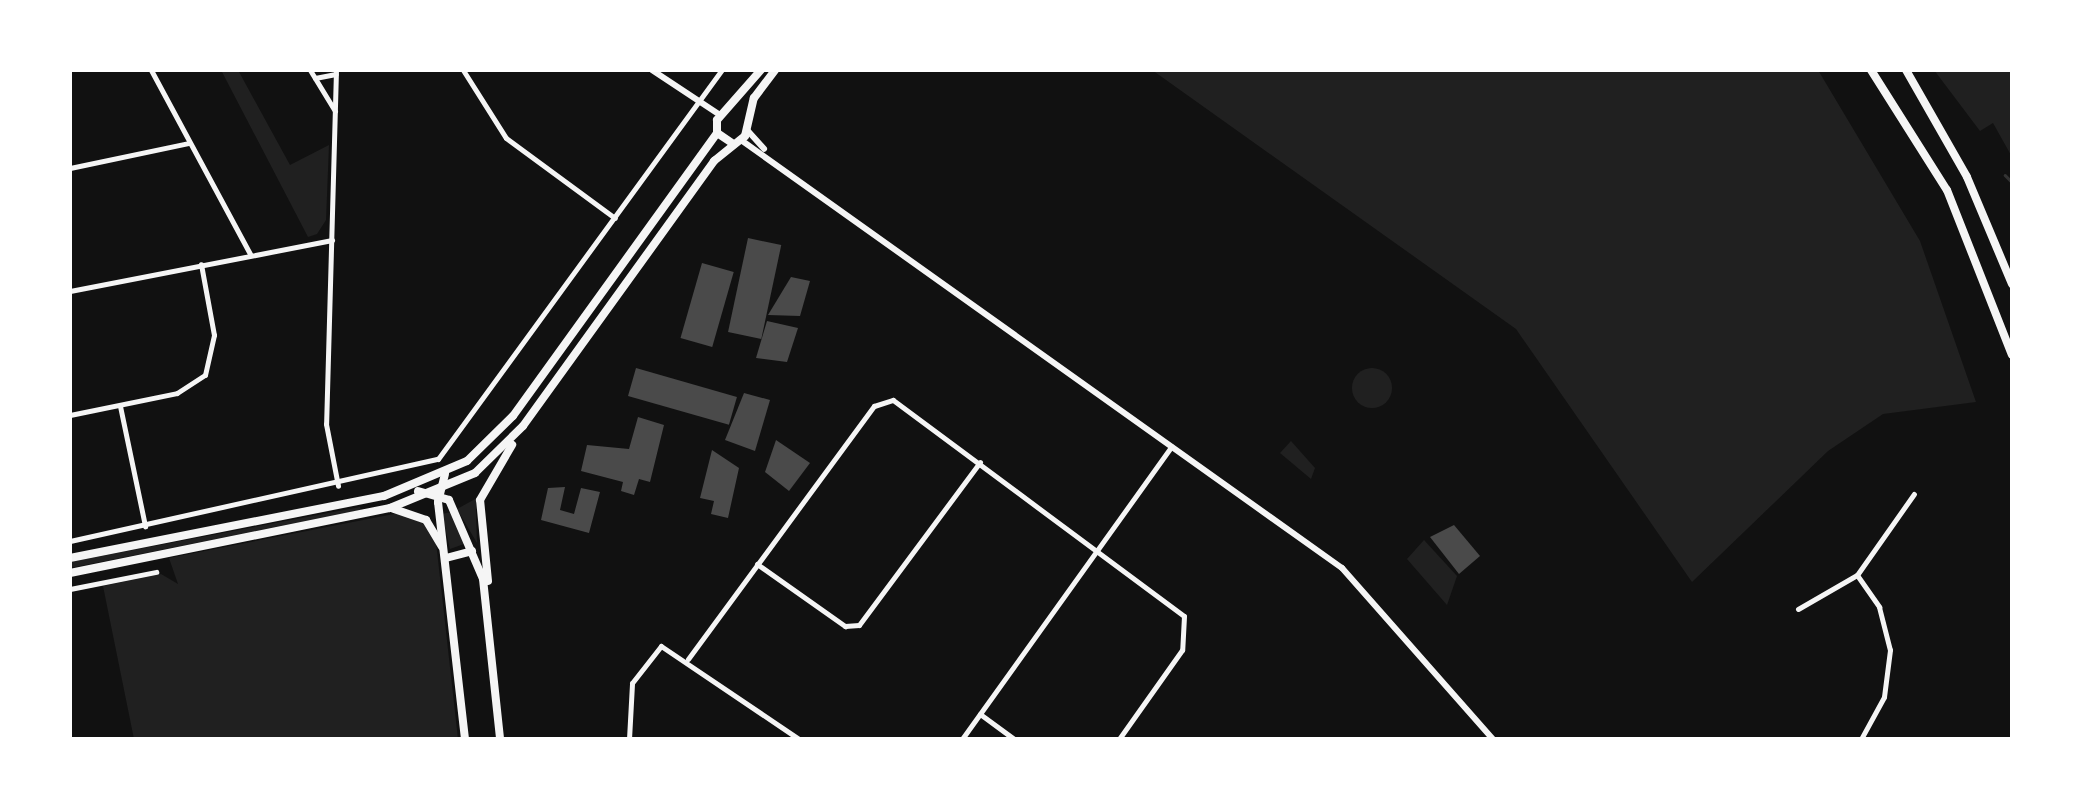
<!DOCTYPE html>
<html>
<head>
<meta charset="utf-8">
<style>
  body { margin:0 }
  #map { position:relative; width:2082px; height:809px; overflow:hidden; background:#111; font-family:Literata,serif }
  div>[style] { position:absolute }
  .green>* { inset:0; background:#202020 }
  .round { border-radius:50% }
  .stream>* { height:2.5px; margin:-1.25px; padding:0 1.25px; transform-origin:1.25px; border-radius:1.25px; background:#333 }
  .building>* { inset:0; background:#4a4a4a; transform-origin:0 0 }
  .minor>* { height:5px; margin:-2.5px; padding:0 2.5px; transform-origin:2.5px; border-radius:2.5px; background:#f5f5f5 }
  .tertiary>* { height:6px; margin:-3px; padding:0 3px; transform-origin:3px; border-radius:3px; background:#f5f5f5 }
  .secondary>* { height:8px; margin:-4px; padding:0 4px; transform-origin:4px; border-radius:4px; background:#f5f5f5 }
  .primary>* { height:8px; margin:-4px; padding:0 4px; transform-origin:4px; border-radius:4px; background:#f5f5f5 }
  span { translate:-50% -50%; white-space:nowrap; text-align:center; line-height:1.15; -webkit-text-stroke:9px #fff; paint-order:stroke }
  .frame { position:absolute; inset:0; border:72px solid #fff; pointer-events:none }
</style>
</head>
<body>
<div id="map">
  <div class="green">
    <i style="clip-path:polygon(221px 70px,238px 70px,290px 165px,329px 145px,326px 220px,317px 234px,308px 237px)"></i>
    <i style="clip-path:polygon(1152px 70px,1818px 70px,1920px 241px,1976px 402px,1883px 414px,1828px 451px,1692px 582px,1516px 329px)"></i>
    <i style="clip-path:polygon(1934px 70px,2012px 70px,2012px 157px,1993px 123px,1980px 131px)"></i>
    <i class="round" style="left:1352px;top:368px;width:40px;height:40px"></i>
    <i style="clip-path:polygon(1291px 441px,1315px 468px,1311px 479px,1280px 453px)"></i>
    <i style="clip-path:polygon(477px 498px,476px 511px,477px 543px,457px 509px)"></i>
    <i style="clip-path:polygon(360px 507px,361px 510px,70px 568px,70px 562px)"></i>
    <i style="clip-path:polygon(451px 512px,464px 544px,450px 549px,442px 514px)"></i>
    <i style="clip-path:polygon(399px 513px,423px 521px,436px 542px,458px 739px,134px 739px,103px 586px,161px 574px,178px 584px,169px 558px)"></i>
    <i style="clip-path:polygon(1424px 540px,1457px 576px,1447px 605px,1407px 559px)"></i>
  </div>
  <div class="stream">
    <i style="left:2005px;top:175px;width:10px;rotate:45deg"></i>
  </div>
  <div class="building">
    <i style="left:748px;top:238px;width:34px;height:96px;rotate:12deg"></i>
    <i style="left:702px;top:263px;width:33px;height:78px;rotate:16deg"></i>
    <i style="clip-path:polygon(791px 277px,810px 281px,800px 316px,768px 315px)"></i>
    <i style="clip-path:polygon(767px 321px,798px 328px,787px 362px,756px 358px)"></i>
    <i style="left:636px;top:368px;width:105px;height:29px;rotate:16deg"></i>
    <i style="clip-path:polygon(744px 393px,770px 400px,755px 451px,725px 440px)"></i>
    <i style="clip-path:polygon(638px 417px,664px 425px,650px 482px,639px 479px,634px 495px,621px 491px,623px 482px,581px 471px,587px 445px,629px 449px)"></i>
    <i style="clip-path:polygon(776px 440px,810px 463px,789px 491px,765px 472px)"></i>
    <i style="clip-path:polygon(712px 450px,739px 468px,728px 518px,711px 514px,714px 501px,700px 498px)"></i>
    <i style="clip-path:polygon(565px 487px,560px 510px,574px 514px,581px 488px,600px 492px,589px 533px,541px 520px,548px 488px)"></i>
    <i style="clip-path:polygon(1454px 525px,1480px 556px,1459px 574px,1430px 537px)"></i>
  </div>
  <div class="minor">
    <i style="left:151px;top:70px;width:209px;rotate:61.7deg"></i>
    <i style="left:310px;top:70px;width:48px;rotate:58.6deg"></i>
    <i style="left:336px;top:70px;width:354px;rotate:91.6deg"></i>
    <i style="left:326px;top:424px;width:63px;rotate:79deg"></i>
    <i style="left:463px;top:70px;width:80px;rotate:57.7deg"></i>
    <i style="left:506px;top:138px;width:135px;rotate:36.3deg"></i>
    <i style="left:315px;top:78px;width:21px;rotate:-11deg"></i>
    <i style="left:70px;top:168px;width:122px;rotate:-11.9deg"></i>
    <i style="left:70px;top:291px;width:267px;rotate:-11deg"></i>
    <i style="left:120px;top:406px;width:123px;rotate:78.2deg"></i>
    <i style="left:70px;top:415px;width:109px;rotate:-11.6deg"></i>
    <i style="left:177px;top:393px;width:33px;rotate:-33deg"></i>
    <i style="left:205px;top:375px;width:41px;rotate:-77.3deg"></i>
    <i style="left:214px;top:335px;width:72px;rotate:-100.4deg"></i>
    <i style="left:70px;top:541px;width:377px;rotate:-12.6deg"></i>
    <i style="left:438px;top:459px;width:482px;rotate:-53.9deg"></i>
    <i style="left:757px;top:564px;width:108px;rotate:35.2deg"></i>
    <i style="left:845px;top:626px;width:14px;rotate:-4deg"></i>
    <i style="left:859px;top:625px;width:203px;rotate:-53.4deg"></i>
    <i style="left:1857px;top:575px;width:39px;rotate:55deg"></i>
    <i style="left:1879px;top:607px;width:44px;rotate:75.7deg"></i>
    <i style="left:1890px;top:650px;width:47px;rotate:97.3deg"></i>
    <i style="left:1884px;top:697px;width:48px;rotate:118.7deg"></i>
    <i style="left:70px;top:589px;width:88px;rotate:-11.2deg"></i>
    <i style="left:1798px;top:609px;width:68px;rotate:-30deg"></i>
    <i style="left:1857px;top:575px;width:99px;rotate:-54.9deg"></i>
    <i style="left:688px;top:659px;width:314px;rotate:-53.7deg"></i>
    <i style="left:874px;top:406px;width:20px;rotate:-18deg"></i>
    <i style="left:893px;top:400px;width:362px;rotate:36.6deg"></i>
    <i style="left:1184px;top:616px;width:34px;rotate:93deg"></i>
    <i style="left:1182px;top:650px;width:109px;rotate:125.3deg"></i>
    <i style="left:980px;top:714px;width:42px;rotate:36.3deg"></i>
    <i style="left:629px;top:739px;width:56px;rotate:-86.9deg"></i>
    <i style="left:632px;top:683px;width:47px;rotate:-51.9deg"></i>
    <i style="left:661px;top:646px;width:166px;rotate:34deg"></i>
    <i style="left:962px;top:739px;width:360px;rotate:-54.4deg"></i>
    <i style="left:1284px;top:739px;width:37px"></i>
  </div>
  <div class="tertiary">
    <i style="left:652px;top:70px;width:82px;rotate:33.5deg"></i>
    <i style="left:748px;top:131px;width:24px;rotate:48deg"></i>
    <i style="left:741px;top:140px;width:738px;rotate:35.46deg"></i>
    <i style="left:1342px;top:568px;width:228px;rotate:48.6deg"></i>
  </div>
  <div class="secondary">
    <i style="left:732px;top:143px;width:18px;rotate:-146deg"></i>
    <i style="left:717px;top:133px;width:13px;rotate:-90deg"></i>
    <i style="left:717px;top:120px;width:67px;rotate:-48.7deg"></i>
    <i style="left:445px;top:474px;width:29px;rotate:104deg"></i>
    <i style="left:438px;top:502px;width:239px;rotate:83.5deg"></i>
    <i style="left:418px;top:491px;width:32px;rotate:16deg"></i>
    <i style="left:449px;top:500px;width:86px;rotate:66.7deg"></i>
    <i style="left:483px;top:579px;width:161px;rotate:83.9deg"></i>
    <i style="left:394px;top:509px;width:34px;rotate:19deg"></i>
    <i style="left:426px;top:520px;width:31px;rotate:59deg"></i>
    <i style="left:70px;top:558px;width:320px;rotate:-11.2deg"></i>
    <i style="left:384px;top:496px;width:90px;rotate:-22.9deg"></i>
    <i style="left:467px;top:461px;width:64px;rotate:-44.4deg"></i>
    <i style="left:513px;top:416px;width:349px;rotate:-54.2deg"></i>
    <i style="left:446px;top:558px;width:27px;rotate:-15deg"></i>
    <i style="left:70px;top:573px;width:327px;rotate:-11.5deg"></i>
    <i style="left:390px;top:508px;width:92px;rotate:-22.4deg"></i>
    <i style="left:475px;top:473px;width:67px;rotate:-44.4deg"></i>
    <i style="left:523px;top:426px;width:327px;rotate:-54.2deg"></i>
    <i style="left:714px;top:161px;width:40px;rotate:-39deg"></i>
    <i style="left:745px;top:136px;width:39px;rotate:-77deg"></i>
    <i style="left:754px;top:98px;width:35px;rotate:-53deg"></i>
    <i style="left:488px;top:581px;width:81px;rotate:-95.6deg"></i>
    <i style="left:480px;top:500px;width:64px;rotate:-59.8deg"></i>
  </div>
  <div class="primary">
    <i style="left:1871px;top:70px;width:142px;rotate:57.7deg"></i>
    <i style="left:1947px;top:190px;width:177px;rotate:68.5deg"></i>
    <i style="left:1906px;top:70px;width:123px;rotate:60.3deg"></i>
    <i style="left:1967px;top:177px;width:116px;rotate:67.2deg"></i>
  </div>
  <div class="frame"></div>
</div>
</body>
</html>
